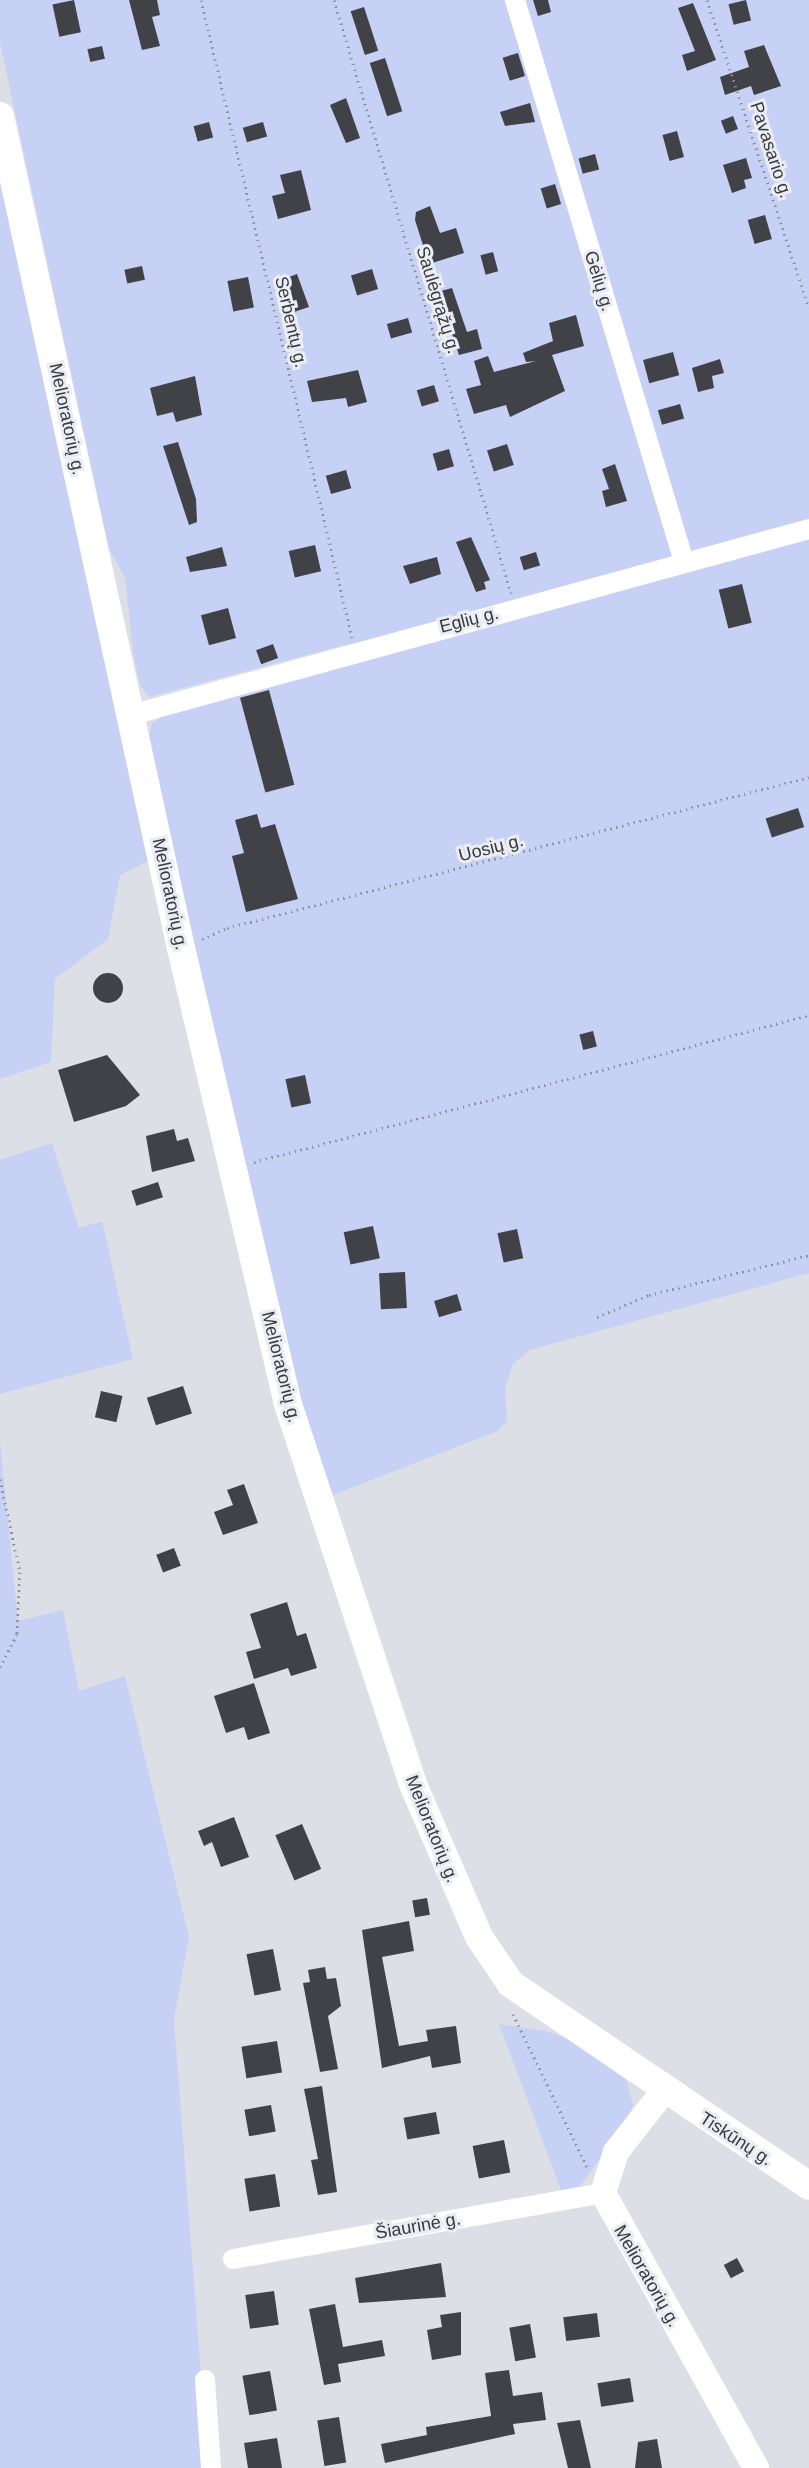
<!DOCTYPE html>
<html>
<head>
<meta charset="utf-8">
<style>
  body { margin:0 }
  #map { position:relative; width:809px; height:2468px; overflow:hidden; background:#dddfe7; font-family:Helvetica,sans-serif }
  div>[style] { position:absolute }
  .green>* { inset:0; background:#c7d1f5 }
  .building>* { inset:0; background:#404248; transform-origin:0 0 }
  .round { border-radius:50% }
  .path>* { height:3px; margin-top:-1.5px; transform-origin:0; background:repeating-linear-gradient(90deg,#939499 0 1.5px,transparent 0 6px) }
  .minor>* { height:20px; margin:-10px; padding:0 10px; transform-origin:10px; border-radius:10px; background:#fff }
  .tertiary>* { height:26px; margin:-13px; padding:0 13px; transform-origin:13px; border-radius:13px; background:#fff }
  .secondary>* { height:28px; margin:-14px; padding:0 14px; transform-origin:14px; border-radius:14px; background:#fff }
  span { translate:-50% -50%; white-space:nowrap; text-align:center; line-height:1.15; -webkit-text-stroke:6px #eaedf4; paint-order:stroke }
  .street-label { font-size:18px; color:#3a3a3d }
</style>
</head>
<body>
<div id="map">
  <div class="green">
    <i style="clip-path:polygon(0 0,809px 0,809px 1273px,530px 1350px,513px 1364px,505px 1388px,507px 1421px,498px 1431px,325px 1498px,293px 1386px,148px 738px,152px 723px,164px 715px,494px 613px,341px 646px,149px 697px,140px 685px,133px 652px,125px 578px,109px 549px,0 43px)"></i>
    <i style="clip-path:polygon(0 164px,148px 861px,120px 875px,108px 939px,55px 979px,51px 1062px,0 1079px)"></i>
    <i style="clip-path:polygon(52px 1143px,79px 1228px,102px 1221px,133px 1359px,0 1394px,0 1160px)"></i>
    <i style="clip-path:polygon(0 1440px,18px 1621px,63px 1610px,79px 1691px,125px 1676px,189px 1937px,174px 2019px,208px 2468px,0 2468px)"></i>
    <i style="clip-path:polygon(499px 2024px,546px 2031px,573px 2041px,626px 2080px,633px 2105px,628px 2121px,580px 2186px,561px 2190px)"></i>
  </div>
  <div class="building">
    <i style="left:74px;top:0;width:33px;height:22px;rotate:78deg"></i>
    <i style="clip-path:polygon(129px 0,157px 0,160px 15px,152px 17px,160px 46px,142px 50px)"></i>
    <i style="clip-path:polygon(533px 0,548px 0,551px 12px,538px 16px)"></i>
    <i style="left:746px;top:0;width:21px;height:18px;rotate:76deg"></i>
    <i style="clip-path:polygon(693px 3px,716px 60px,687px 71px,682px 55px,695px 51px,678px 8px)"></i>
    <i style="left:364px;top:7px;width:46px;height:14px;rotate:72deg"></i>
    <i style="clip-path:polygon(764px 45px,781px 86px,754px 95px,751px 86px,725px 95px,720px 77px,749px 67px,744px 51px)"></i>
    <i style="left:102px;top:46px;width:13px;height:15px;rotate:77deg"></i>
    <i style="left:518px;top:53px;width:24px;height:16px;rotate:73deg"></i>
    <i style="left:385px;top:58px;width:56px;height:16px;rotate:72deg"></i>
    <i style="clip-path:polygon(346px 98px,360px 138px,346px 143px,330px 105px)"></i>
    <i style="clip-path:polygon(530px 103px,535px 122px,505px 126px,500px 112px)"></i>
    <i style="left:733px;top:116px;width:14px;height:13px;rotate:69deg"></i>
    <i style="left:209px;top:122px;width:16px;height:16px;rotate:75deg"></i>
    <i style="left:263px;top:122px;width:15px;height:21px;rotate:74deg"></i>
    <i style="left:677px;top:131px;width:27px;height:15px;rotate:75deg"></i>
    <i style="left:595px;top:154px;width:16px;height:17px;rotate:75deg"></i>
    <i style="clip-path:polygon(746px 158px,752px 178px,744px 180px,746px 188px,732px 193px,723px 165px)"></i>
    <i style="clip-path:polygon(301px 170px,311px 210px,278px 219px,272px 196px,285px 193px,280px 175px)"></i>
    <i style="left:555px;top:184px;width:21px;height:15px;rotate:73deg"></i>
    <i style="clip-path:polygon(430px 206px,440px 233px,456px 228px,464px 253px,429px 264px,415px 220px,416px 212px)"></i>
    <i style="left:765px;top:215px;width:25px;height:18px;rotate:74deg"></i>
    <i style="left:493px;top:252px;width:20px;height:13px;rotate:75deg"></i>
    <i style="left:142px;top:266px;width:14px;height:18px;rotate:78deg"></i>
    <i style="left:372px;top:269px;width:21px;height:22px;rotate:73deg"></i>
    <i style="clip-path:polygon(297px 274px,309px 307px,291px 313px,284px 279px)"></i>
    <i style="left:248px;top:277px;width:31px;height:21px;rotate:79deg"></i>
    <i style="clip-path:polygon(452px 288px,467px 332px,477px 329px,482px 349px,459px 355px,442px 304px,441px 291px)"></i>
    <i style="clip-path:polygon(576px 315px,584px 346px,552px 355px,565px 391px,510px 417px,506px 405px,474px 414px,466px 389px,481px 385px,474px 361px,488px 356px,494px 372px,536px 361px,526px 362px,523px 353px,553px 341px,549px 323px)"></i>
    <i style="left:408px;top:318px;width:15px;height:22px;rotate:74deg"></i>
    <i style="left:673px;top:352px;width:24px;height:31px;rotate:75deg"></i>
    <i style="clip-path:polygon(720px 359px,724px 373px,712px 376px,714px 388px,698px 392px,692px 368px)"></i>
    <i style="clip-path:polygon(358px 370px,367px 402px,348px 407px,346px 398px,312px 402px,307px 381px)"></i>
    <i style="clip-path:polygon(195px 376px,202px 415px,176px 422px,173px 412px,157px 416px,150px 388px)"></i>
    <i style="left:434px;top:385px;width:17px;height:18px;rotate:73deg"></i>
    <i style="left:680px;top:404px;width:15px;height:23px;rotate:74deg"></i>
    <i style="clip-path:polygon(178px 442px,196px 499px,197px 522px,189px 525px,163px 446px)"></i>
    <i style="left:507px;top:444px;width:22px;height:21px;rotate:72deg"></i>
    <i style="left:449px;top:449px;width:18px;height:17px;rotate:74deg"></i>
    <i style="clip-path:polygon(615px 464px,627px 501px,606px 507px,602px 491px,609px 489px,602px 469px)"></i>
    <i style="left:346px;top:470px;width:19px;height:21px;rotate:74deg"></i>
    <i style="clip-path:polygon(471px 537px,490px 580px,484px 582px,486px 589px,476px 592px,456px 542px)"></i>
    <i style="left:315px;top:545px;width:27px;height:27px;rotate:77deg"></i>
    <i style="clip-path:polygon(222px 547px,227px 566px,190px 572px,186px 557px)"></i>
    <i style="left:536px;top:552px;width:14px;height:17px;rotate:73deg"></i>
    <i style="clip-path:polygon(437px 557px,441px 574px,410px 584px,403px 566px)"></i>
    <i style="left:742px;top:584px;width:40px;height:24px;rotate:76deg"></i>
    <i style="left:228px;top:608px;width:31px;height:28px;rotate:75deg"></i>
    <i style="left:273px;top:644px;width:15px;height:18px;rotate:70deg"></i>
    <i style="left:269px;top:690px;width:98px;height:30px;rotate:75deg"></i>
    <i style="left:798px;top:808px;width:20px;height:34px;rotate:72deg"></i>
    <i style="clip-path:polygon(257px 814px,261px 828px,275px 824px,298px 899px,246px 912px,232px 856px,244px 853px,235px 820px)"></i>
    <i class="round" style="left:93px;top:973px;width:30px;height:30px"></i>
    <i style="left:593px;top:1031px;width:16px;height:14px;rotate:76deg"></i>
    <i style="clip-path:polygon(107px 1055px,140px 1095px,126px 1106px,74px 1122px,58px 1070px)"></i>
    <i style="left:305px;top:1075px;width:29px;height:20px;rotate:78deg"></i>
    <i style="clip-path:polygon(174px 1129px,177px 1141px,188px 1138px,195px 1161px,152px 1172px,146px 1136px)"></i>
    <i style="left:158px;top:1182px;width:16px;height:28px;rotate:72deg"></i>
    <i style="left:373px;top:1226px;width:33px;height:30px;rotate:78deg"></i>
    <i style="left:517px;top:1229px;width:30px;height:20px;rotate:78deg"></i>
    <i style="left:405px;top:1272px;width:36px;height:26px;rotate:87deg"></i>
    <i style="left:457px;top:1294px;width:17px;height:24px;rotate:73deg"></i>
    <i style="left:183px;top:1386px;width:29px;height:38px;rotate:72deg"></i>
    <i style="left:101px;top:1391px;width:22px;height:27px;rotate:13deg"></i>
    <i style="clip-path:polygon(244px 1484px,258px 1523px,223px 1535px,214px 1512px,233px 1505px,227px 1490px)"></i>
    <i style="left:174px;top:1548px;width:19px;height:19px;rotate:69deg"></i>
    <i style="clip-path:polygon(287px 1602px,297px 1636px,306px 1633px,317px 1668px,291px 1676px,288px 1668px,254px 1679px,246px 1652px,261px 1648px,250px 1614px)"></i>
    <i style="clip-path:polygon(254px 1683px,270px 1733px,248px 1740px,244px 1727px,226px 1733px,214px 1696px)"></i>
    <i style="clip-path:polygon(234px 1817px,249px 1857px,221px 1867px,212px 1842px,204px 1846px,198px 1831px)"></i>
    <i style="left:302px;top:1824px;width:49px;height:29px;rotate:67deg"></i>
    <i style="left:427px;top:1898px;width:17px;height:15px;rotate:80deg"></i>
    <i style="clip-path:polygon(409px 1921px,414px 1951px,382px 1957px,399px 2046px,428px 2041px,426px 2030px,456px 2026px,461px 2063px,432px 2068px,430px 2056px,382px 2068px,362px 1930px)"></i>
    <i style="left:273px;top:1949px;width:42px;height:27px;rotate:79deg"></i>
    <i style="clip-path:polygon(325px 1967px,327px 1979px,336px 1978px,341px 2006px,328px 2016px,338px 2069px,320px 2072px,303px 1983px,310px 1982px,308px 1970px)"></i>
    <i style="left:277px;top:2041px;width:32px;height:36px;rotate:81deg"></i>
    <i style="clip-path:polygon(322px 2086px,337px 2192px,318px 2195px,311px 2160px,318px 2159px,304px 2089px)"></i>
    <i style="left:271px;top:2105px;width:27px;height:27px;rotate:80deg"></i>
    <i style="left:436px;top:2112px;width:22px;height:33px;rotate:80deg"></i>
    <i style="left:504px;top:2140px;width:33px;height:32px;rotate:79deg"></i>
    <i style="left:275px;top:2174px;width:33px;height:31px;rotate:81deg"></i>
    <i style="left:737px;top:2258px;width:15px;height:15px;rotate:62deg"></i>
    <i style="clip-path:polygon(441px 2263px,446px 2297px,359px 2303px,355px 2278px)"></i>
    <i style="left:274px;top:2291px;width:34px;height:29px;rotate:82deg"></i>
    <i style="clip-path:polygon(335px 2304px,343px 2347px,382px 2340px,385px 2356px,338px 2364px,341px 2382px,324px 2385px,309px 2309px)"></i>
    <i style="clip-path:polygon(461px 2312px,461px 2355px,432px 2360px,427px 2330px,442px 2327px,440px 2315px)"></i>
    <i style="left:597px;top:2313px;width:24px;height:34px;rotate:83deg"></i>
    <i style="left:530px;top:2324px;width:34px;height:21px;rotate:80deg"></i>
    <i style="clip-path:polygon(509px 2370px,513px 2396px,542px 2392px,546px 2420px,513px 2424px,515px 2434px,385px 2463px,381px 2444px,427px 2435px,426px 2427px,491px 2416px,485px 2373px)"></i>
    <i style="left:270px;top:2371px;width:40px;height:28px;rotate:80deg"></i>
    <i style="left:630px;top:2378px;width:24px;height:33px;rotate:81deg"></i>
    <i style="left:339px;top:2417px;width:46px;height:22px;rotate:81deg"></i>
    <i style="clip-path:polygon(580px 2420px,591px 2468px,568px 2468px,557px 2423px)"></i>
    <i style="clip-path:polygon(277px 2438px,282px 2468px,248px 2468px,244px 2443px)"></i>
    <i style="clip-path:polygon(657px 2439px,662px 2468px,635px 2468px,638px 2442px)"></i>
  </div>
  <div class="path">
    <i style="left:201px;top:0;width:656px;rotate:76.68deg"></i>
    <i style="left:334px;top:0;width:619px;rotate:73.38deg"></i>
    <i style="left:707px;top:0;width:324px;rotate:71.7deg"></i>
    <i style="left:202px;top:939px;width:27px;rotate:-24deg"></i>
    <i style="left:227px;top:928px;width:601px;rotate:-14.54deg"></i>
    <i style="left:254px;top:1162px;width:574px;rotate:-14.83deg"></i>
    <i style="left:597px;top:1317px;width:56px;rotate:-22.9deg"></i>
    <i style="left:649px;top:1295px;width:165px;rotate:-14deg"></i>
    <i style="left:0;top:1479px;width:95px;rotate:77.9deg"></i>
    <i style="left:20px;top:1572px;width:62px;rotate:92.8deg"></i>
    <i style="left:17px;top:1634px;width:37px;rotate:117deg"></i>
    <i style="left:513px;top:2014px;width:172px;rotate:64.2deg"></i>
  </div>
  <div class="minor">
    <i style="left:515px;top:0;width:587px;rotate:73.26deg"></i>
    <i style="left:131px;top:715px;width:703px;rotate:-15.34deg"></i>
    <i style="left:233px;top:2259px;width:376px;rotate:-10.1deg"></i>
    <i style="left:205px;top:2380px;width:88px;rotate:86.1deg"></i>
  </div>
  <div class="tertiary">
    <i style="left:663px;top:2092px;width:76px;rotate:128.1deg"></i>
    <i style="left:616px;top:2152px;width:43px;rotate:107.6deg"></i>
    <i style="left:603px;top:2193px;width:315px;rotate:60.9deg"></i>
  </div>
  <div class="secondary">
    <i style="left:0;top:116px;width:851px;rotate:77.73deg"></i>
    <i style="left:181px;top:948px;width:472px;rotate:76.8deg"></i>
    <i style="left:289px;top:1407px;width:395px;rotate:71.8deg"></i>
    <i style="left:412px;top:1782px;width:169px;rotate:66.6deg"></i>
    <i style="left:479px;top:1937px;width:57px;rotate:55.8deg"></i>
    <i style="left:511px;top:1984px;width:360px;rotate:34.1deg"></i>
  </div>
  <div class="street-label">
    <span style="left:771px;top:150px;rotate:72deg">Pavasario g.</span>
    <span style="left:599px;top:281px;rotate:73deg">Gėlių g.</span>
    <span style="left:438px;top:300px;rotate:73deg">Saulėgrąžų g.</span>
    <span style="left:291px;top:322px;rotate:77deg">Serbentų g.</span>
    <span style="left:67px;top:419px;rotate:78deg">Melioratorių g.</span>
    <span style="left:469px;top:620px;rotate:-14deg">Eglių g.</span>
    <span style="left:491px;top:848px;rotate:-14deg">Uosių g.</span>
    <span style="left:170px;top:894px;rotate:78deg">Melioratorių g.</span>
    <span style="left:281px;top:1367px;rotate:76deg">Melioratorių g.</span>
    <span style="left:432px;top:1829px;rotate:68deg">Melioratorių g.</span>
    <span style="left:736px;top:2139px;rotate:33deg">Tiskūnų g.</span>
    <span style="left:418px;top:2226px;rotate:-10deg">Šiaurinė g.</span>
    <span style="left:647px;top:2276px;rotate:60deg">Melioratorių g.</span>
  </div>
</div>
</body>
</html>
